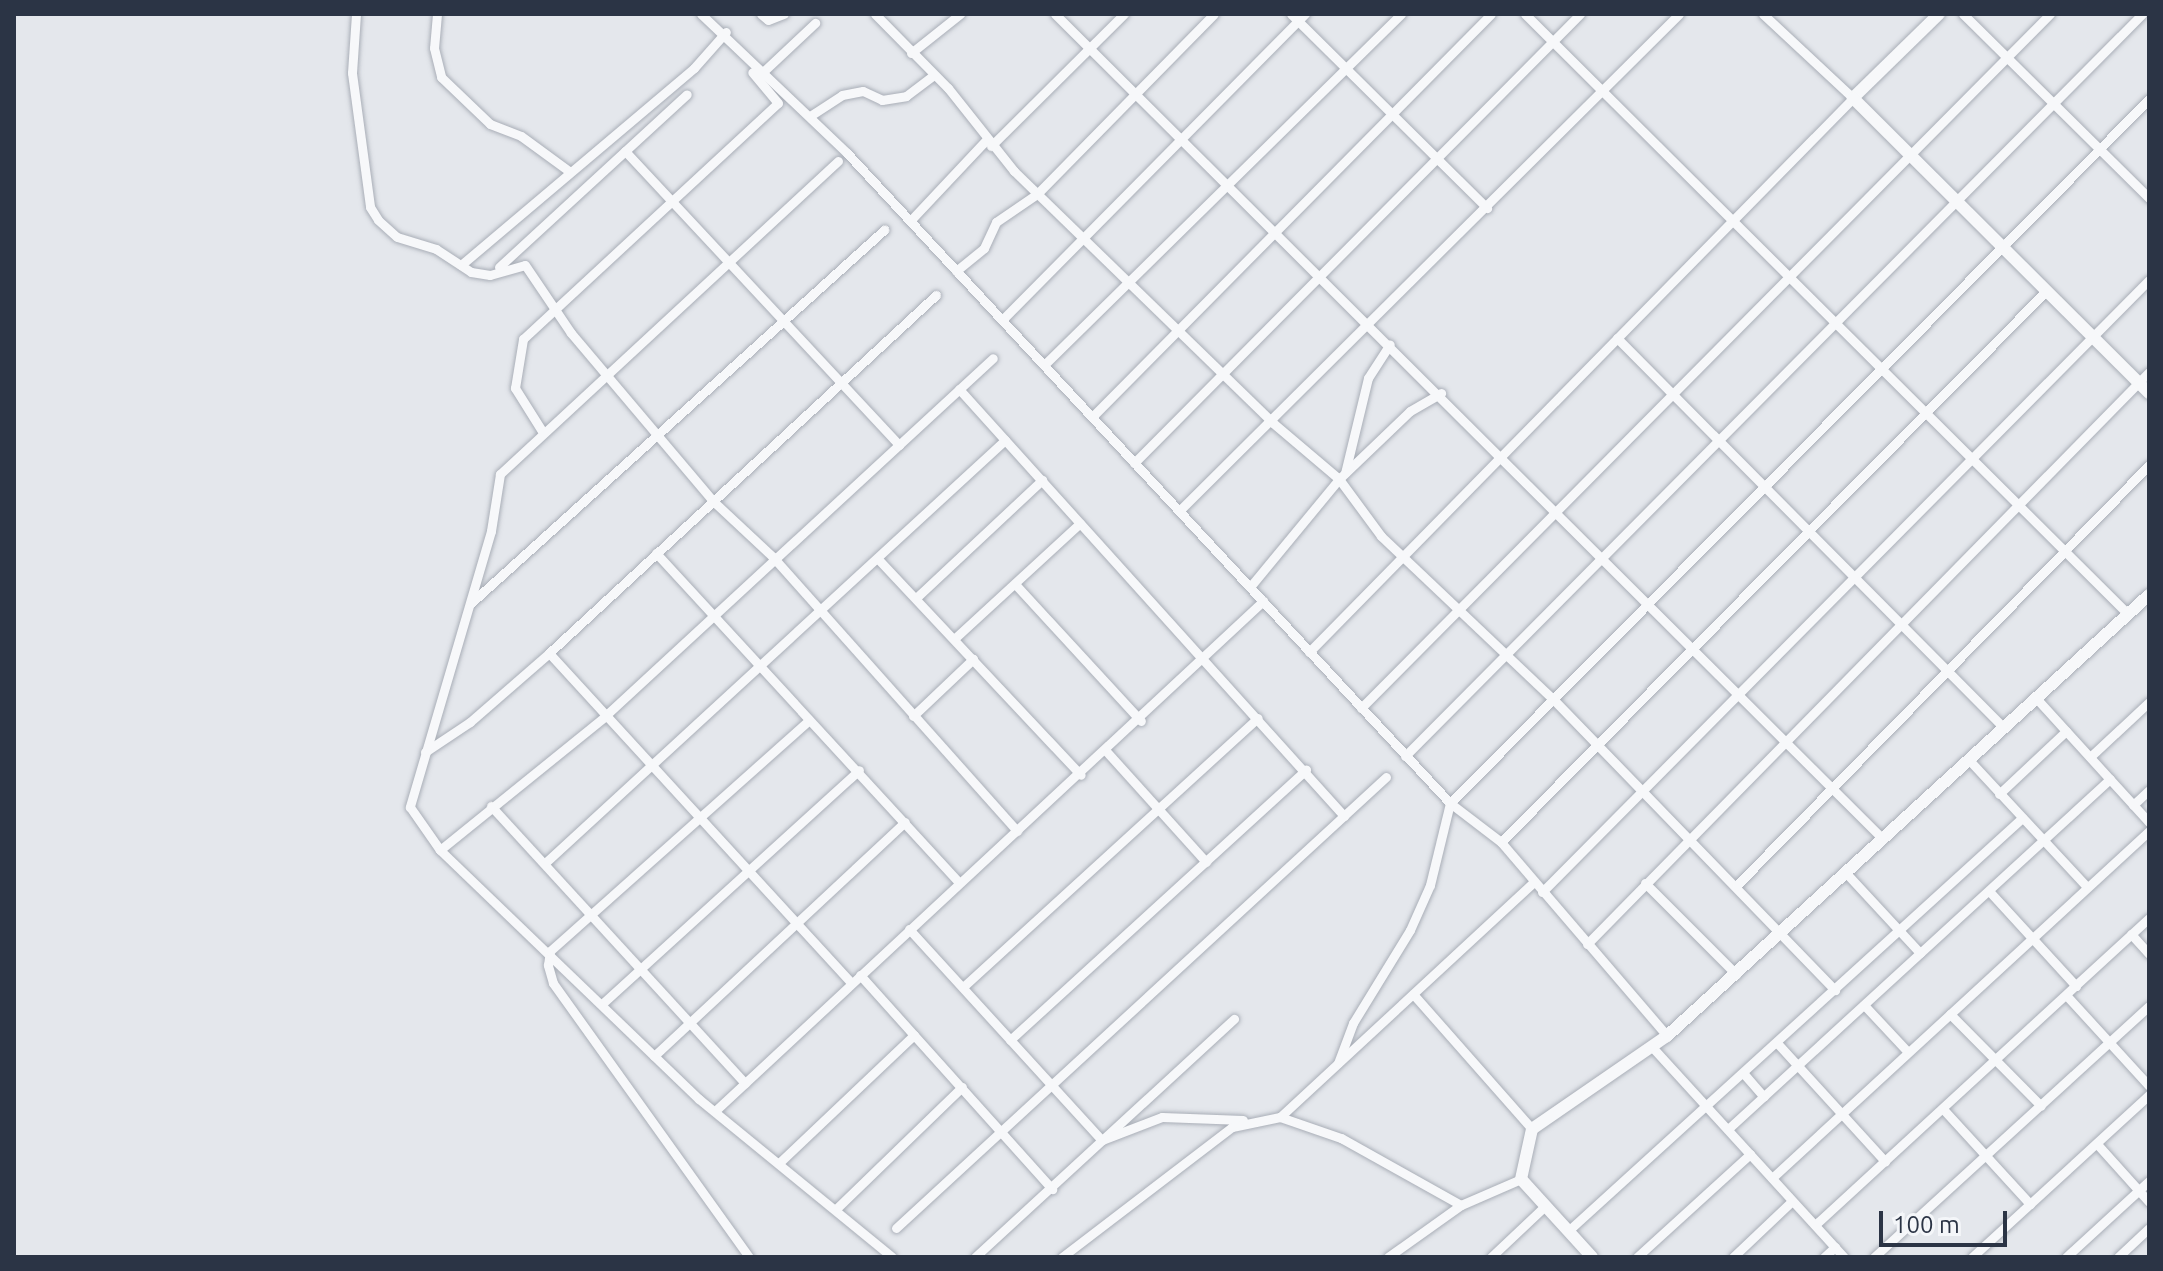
<!DOCTYPE html>
<html>
<head>
<meta charset="utf-8">
<style>
  body { margin:0 }
  #map { position:relative; width:2163px; height:1271px; overflow:hidden; background:#e4e7ec; font-family:Ubuntu,sans-serif }
  div>[style] { position:absolute }
  .roads { filter:drop-shadow(0 0 2px #a9aeb7) drop-shadow(0 0 2px #a9aeb7) }
  .minor>* { height:9px; margin:-4.5px; padding:0 4.5px; transform-origin:4.5px; border-radius:4.5px; background:#f7f8fa }
  .tertiary>* { height:12px; margin:-6px; padding:0 6px; transform-origin:6px; border-radius:6px; background:#f7f8fa }
  span { translate:-50% -50%; white-space:nowrap; text-align:center; line-height:1.15; -webkit-text-stroke:7px #f4f6f9; paint-order:stroke }
  .frame { position:absolute; inset:0; border:16px solid #2b3445; pointer-events:none }
  .scale { position:absolute; left:1879px; top:1211px; width:128px; height:36px; box-sizing:border-box; border:4px solid #2b3445; border-top:0; padding-left:10px; font-size:24px; line-height:28px; white-space:nowrap; color:#2b3445; -webkit-text-stroke:6px #f4f6f9; paint-order:stroke }
</style>
</head>
<body>
<div id="map">
  <div class="roads">
    <div class="minor">
      <i style="left:356px;top:14px;width:59px;rotate:93.9deg"></i>
      <i style="left:352px;top:73px;width:135px;rotate:82.3deg"></i>
      <i style="left:370px;top:207px;width:15px;rotate:58deg"></i>
      <i style="left:378px;top:220px;width:25px;rotate:42deg"></i>
      <i style="left:397px;top:237px;width:41px;rotate:17.1deg"></i>
      <i style="left:436px;top:249px;width:42px;rotate:33.3deg"></i>
      <i style="left:471px;top:272px;width:19px;rotate:9deg"></i>
      <i style="left:490px;top:275px;width:36px;rotate:-16deg"></i>
      <i style="left:525px;top:265px;width:82px;rotate:55.9deg"></i>
      <i style="left:571px;top:333px;width:219px;rotate:49.8deg"></i>
      <i style="left:712px;top:500px;width:83px;rotate:43.1deg"></i>
      <i style="left:773px;top:557px;width:367px;rotate:48.3deg"></i>
      <i style="left:437px;top:14px;width:34px;rotate:95deg"></i>
      <i style="left:434px;top:48px;width:30px;rotate:76deg"></i>
      <i style="left:441px;top:77px;width:68px;rotate:43.8deg"></i>
      <i style="left:490px;top:124px;width:33px;rotate:21deg"></i>
      <i style="left:521px;top:136px;width:59px;rotate:36.1deg"></i>
      <i style="left:701px;top:14px;width:202px;rotate:43.6deg"></i>
      <i style="left:847px;top:153px;width:887px;rotate:47.15deg"></i>
      <i style="left:1450px;top:803px;width:64px;rotate:37.4deg"></i>
      <i style="left:1501px;top:842px;width:255px;rotate:49.4deg"></i>
      <i style="left:761px;top:14px;width:9px;rotate:41deg"></i>
      <i style="left:768px;top:20px;width:17px;rotate:-21deg"></i>
      <i style="left:875px;top:14px;width:104px;rotate:45.4deg"></i>
      <i style="left:948px;top:88px;width:106px;rotate:51.5deg"></i>
      <i style="left:1014px;top:171px;width:361px;rotate:44.2deg"></i>
      <i style="left:1273px;top:423px;width:87px;rotate:40.3deg"></i>
      <i style="left:1339px;top:479px;width:71px;rotate:53.6deg"></i>
      <i style="left:1381px;top:536px;width:236px;rotate:43.5deg"></i>
      <i style="left:1552px;top:698px;width:407px;rotate:45.9deg"></i>
      <i style="left:1055px;top:14px;width:1169px;rotate:44.9deg"></i>
      <i style="left:1291px;top:14px;width:276px;rotate:44.7deg"></i>
      <i style="left:1525px;top:14px;width:851px;rotate:44.86deg"></i>
      <i style="left:1963px;top:14px;width:262px;rotate:44.7deg"></i>
      <i style="left:911px;top:53px;width:63px;rotate:-38.5deg"></i>
      <i style="left:765px;top:70px;width:69px;rotate:-43.2deg"></i>
      <i style="left:810px;top:116px;width:38px;rotate:-33deg"></i>
      <i style="left:842px;top:95px;width:21px;rotate:-11deg"></i>
      <i style="left:863px;top:91px;width:21px;rotate:25deg"></i>
      <i style="left:882px;top:100px;width:24px;rotate:-9deg"></i>
      <i style="left:906px;top:96px;width:35px;rotate:-37deg"></i>
      <i style="left:991px;top:146px;width:187px;rotate:-44.8deg"></i>
      <i style="left:625px;top:151px;width:402px;rotate:47deg"></i>
      <i style="left:838px;top:161px;width:461px;rotate:137.2deg"></i>
      <i style="left:500px;top:474px;width:58px;rotate:99deg"></i>
      <i style="left:491px;top:531px;width:288px;rotate:106.4deg"></i>
      <i style="left:410px;top:807px;width:52px;rotate:55.1deg"></i>
      <i style="left:440px;top:850px;width:359px;rotate:43.9deg"></i>
      <i style="left:699px;top:1099px;width:249px;rotate:39.3deg"></i>
      <i style="left:910px;top:221px;width:110px;rotate:-46.8deg"></i>
      <i style="left:461px;top:265px;width:305px;rotate:-40.2deg"></i>
      <i style="left:694px;top:68px;width:48px;rotate:-48.4deg"></i>
      <i style="left:499px;top:267px;width:255px;rotate:-42.6deg"></i>
      <i style="left:956px;top:271px;width:36px;rotate:-39deg"></i>
      <i style="left:984px;top:248px;width:29px;rotate:-65deg"></i>
      <i style="left:996px;top:222px;width:50px;rotate:-34.3deg"></i>
      <i style="left:1037px;top:194px;width:252px;rotate:-45.5deg"></i>
      <i style="left:1002px;top:320px;width:431px;rotate:-45.3deg"></i>
      <i style="left:1617px;top:338px;width:549px;rotate:45.22deg"></i>
      <i style="left:1044px;top:365px;width:501px;rotate:-44.51deg"></i>
      <i style="left:959px;top:389px;width:575px;rotate:47.96deg"></i>
      <i style="left:1092px;top:417px;width:567px;rotate:-45.29deg"></i>
      <i style="left:542px;top:431px;width:51px;rotate:-122.1deg"></i>
      <i style="left:515px;top:388px;width:50px;rotate:-80.7deg"></i>
      <i style="left:523px;top:339px;width:347px;rotate:-42.8deg"></i>
      <i style="left:778px;top:103px;width:40px;rotate:-130deg"></i>
      <i style="left:1134px;top:463px;width:633px;rotate:-45.19deg"></i>
      <i style="left:1345px;top:473px;width:98px;rotate:-76.4deg"></i>
      <i style="left:1368px;top:378px;width:40px;rotate:-57.1deg"></i>
      <i style="left:1179px;top:511px;width:705px;rotate:-44.83deg"></i>
      <i style="left:656px;top:553px;width:447px;rotate:47.4deg"></i>
      <i style="left:878px;top:559px;width:296px;rotate:46.8deg"></i>
      <i style="left:1015px;top:584px;width:186px;rotate:47.4deg"></i>
      <i style="left:1250px;top:587px;width:140px;rotate:-50.5deg"></i>
      <i style="left:1339px;top:479px;width:98px;rotate:-43.8deg"></i>
      <i style="left:1410px;top:411px;width:36px;rotate:-30deg"></i>
      <i style="left:916px;top:598px;width:173px;rotate:-43.1deg"></i>
      <i style="left:471px;top:603px;width:557px;rotate:-42.09deg"></i>
      <i style="left:954px;top:639px;width:171px;rotate:-42.6deg"></i>
      <i style="left:1309px;top:652px;width:776px;rotate:-45.52deg"></i>
      <i style="left:1853px;top:98px;width:123px;rotate:-137deg"></i>
      <i style="left:549px;top:653px;width:447px;rotate:47.5deg"></i>
      <i style="left:2036px;top:698px;width:168px;rotate:47.7deg"></i>
      <i style="left:1361px;top:708px;width:978px;rotate:-45.21deg"></i>
      <i style="left:913px;top:716px;width:83px;rotate:-43.5deg"></i>
      <i style="left:425px;top:752px;width:54px;rotate:-33.7deg"></i>
      <i style="left:470px;top:722px;width:105px;rotate:-41.1deg"></i>
      <i style="left:549px;top:653px;width:527px;rotate:-42.77deg"></i>
      <i style="left:1107px;top:752px;width:148px;rotate:48deg"></i>
      <i style="left:1405px;top:756px;width:1046px;rotate:-45.19deg"></i>
      <i style="left:2090px;top:757px;width:81px;rotate:-43deg"></i>
      <i style="left:1970px;top:761px;width:172px;rotate:47.1deg"></i>
      <i style="left:1999px;top:794px;width:92px;rotate:-43.2deg"></i>
      <i style="left:2133px;top:805px;width:22px;rotate:-43deg"></i>
      <i style="left:491px;top:806px;width:376px;rotate:47.5deg"></i>
      <i style="left:1501px;top:842px;width:774px;rotate:-45.31deg"></i>
      <i style="left:440px;top:850px;width:211px;rotate:-39deg"></i>
      <i style="left:604px;top:717px;width:529px;rotate:-42.7deg"></i>
      <i style="left:545px;top:863px;width:625px;rotate:-42.6deg"></i>
      <i style="left:1846px;top:873px;width:109px;rotate:47.2deg"></i>
      <i style="left:1645px;top:883px;width:129px;rotate:45deg"></i>
      <i style="left:1737px;top:885px;width:588px;rotate:-45.55deg"></i>
      <i style="left:1989px;top:891px;width:129px;rotate:47.5deg"></i>
      <i style="left:1542px;top:892px;width:862px;rotate:-45.24deg"></i>
      <i style="left:909px;top:929px;width:286px;rotate:47.6deg"></i>
      <i style="left:1102px;top:1140px;width:64px;rotate:-21deg"></i>
      <i style="left:1162px;top:1117px;width:81px;rotate:2.1deg"></i>
      <i style="left:2131px;top:934px;width:27px;rotate:48deg"></i>
      <i style="left:1587px;top:944px;width:802px;rotate:-45.51deg"></i>
      <i style="left:860px;top:975px;width:288px;rotate:48.1deg"></i>
      <i style="left:963px;top:987px;width:399px;rotate:-42.4deg"></i>
      <i style="left:1413px;top:994px;width:180px;rotate:48.6deg"></i>
      <i style="left:2066px;top:995px;width:123px;rotate:47.6deg"></i>
      <i style="left:603px;top:1003px;width:346px;rotate:-42.3deg"></i>
      <i style="left:1864px;top:1005px;width:64px;rotate:46.9deg"></i>
      <i style="left:1950px;top:1014px;width:129px;rotate:45.3deg"></i>
      <i style="left:1010px;top:1040px;width:401px;rotate:-42.4deg"></i>
      <i style="left:1778px;top:1044px;width:159px;rotate:47.6deg"></i>
      <i style="left:1653px;top:1048px;width:283px;rotate:47.6deg"></i>
      <i style="left:654px;top:1056px;width:343px;rotate:-43deg"></i>
      <i style="left:1338px;top:1063px;width:43px;rotate:-69.4deg"></i>
      <i style="left:1353px;top:1023px;width:109px;rotate:-58.5deg"></i>
      <i style="left:1410px;top:930px;width:49px;rotate:-66deg"></i>
      <i style="left:1430px;top:885px;width:84px;rotate:-76.3deg"></i>
      <i style="left:1450px;top:803px;width:992px;rotate:-45.2deg"></i>
      <i style="left:1744px;top:1074px;width:30px;rotate:49deg"></i>
      <i style="left:1943px;top:1109px;width:129px;rotate:47.5deg"></i>
      <i style="left:715px;top:1111px;width:749px;rotate:-42.94deg"></i>
      <i style="left:1280px;top:1117px;width:65px;rotate:19deg"></i>
      <i style="left:1341px;top:1138px;width:137px;rotate:29.2deg"></i>
      <i style="left:1728px;top:1129px;width:518px;rotate:-42.5deg"></i>
      <i style="left:2097px;top:1144px;width:78px;rotate:48.1deg"></i>
      <i style="left:779px;top:1163px;width:186px;rotate:-43.5deg"></i>
      <i style="left:1772px;top:1178px;width:512px;rotate:-42.63deg"></i>
      <i style="left:837px;top:1208px;width:174px;rotate:-44.1deg"></i>
      <i style="left:1815px;top:1225px;width:454px;rotate:-42.6deg"></i>
      <i style="left:896px;top:1228px;width:666px;rotate:-42.63deg"></i>
      <i style="left:1568px;top:1231px;width:614px;rotate:-42.29deg"></i>
      <i style="left:749px;top:1257px;width:337px;rotate:-125.6deg"></i>
      <i style="left:553px;top:983px;width:19px;rotate:-106deg"></i>
      <i style="left:548px;top:965px;width:14px;rotate:-82deg"></i>
      <i style="left:550px;top:951px;width:347px;rotate:-41.7deg"></i>
      <i style="left:975px;top:1257px;width:352px;rotate:-42.6deg"></i>
      <i style="left:1062px;top:1257px;width:214px;rotate:-37.4deg"></i>
      <i style="left:1232px;top:1127px;width:49px;rotate:-11.8deg"></i>
      <i style="left:1280px;top:1117px;width:346px;rotate:-42.8deg"></i>
      <i style="left:1388px;top:1257px;width:90px;rotate:-35.5deg"></i>
      <i style="left:1461px;top:1205px;width:65px;rotate:-23.4deg"></i>
      <i style="left:1491px;top:1257px;width:74px;rotate:-43.4deg"></i>
      <i style="left:1637px;top:1257px;width:153px;rotate:-42.3deg"></i>
      <i style="left:1733px;top:1257px;width:81px;rotate:-43.5deg"></i>
      <i style="left:1824px;top:1257px;width:15px;rotate:-42deg"></i>
      <i style="left:1874px;top:1257px;width:372px;rotate:-42.4deg"></i>
      <i style="left:1972px;top:1257px;width:240px;rotate:-42.5deg"></i>
      <i style="left:2066px;top:1257px;width:113px;rotate:-42.5deg"></i>
      <i style="left:2118px;top:1257px;width:42px;rotate:-43.1deg"></i>
    </div>
    <div class="tertiary">
      <i style="left:1939px;top:14px;width:120px;rotate:135.7deg"></i>
      <i style="left:1853px;top:98px;width:418px;rotate:44.9deg"></i>
      <i style="left:1592px;top:1257px;width:105px;rotate:-132.3deg"></i>
      <i style="left:1521px;top:1179px;width:51px;rotate:-77.6deg"></i>
      <i style="left:1532px;top:1129px;width:164px;rotate:-34.6deg"></i>
      <i style="left:1667px;top:1036px;width:653px;rotate:-42.46deg"></i>
    </div>
  </div>
  <div class="frame"></div>
  <div class="scale">100 m</div>
</div>
</body>
</html>
